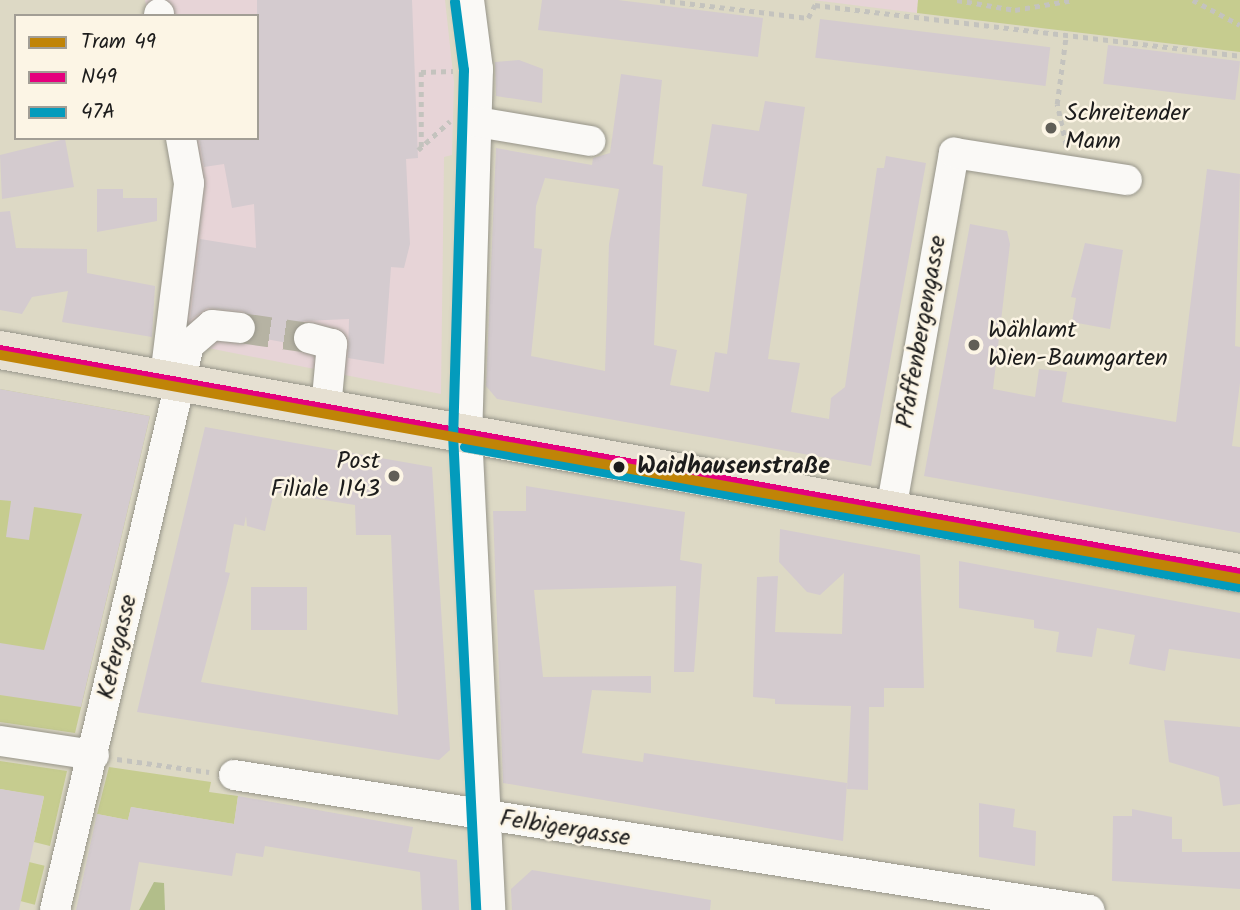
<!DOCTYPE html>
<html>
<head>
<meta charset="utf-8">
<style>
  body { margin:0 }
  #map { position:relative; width:1240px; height:910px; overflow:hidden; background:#ddd9c5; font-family:Kalam,sans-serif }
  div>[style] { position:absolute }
  .built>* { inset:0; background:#e7d4d7 }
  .green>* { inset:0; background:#c6cc8f; transform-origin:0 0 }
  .forest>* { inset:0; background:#b2be8a }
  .building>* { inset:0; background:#d4cbcf; transform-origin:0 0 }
  .minor-tunnel>* { height:30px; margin-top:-15px; transform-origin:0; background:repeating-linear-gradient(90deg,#b6b3a3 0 30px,transparent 0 45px) }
  .path>* { height:4.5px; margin-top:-2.25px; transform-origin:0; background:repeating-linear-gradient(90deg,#c4c3be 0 5px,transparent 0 10px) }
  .roads { filter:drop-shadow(0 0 2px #97958a) drop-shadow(0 0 2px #97958a) }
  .minor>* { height:30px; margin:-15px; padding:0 15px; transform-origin:15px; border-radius:15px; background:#faf9f6 }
  .major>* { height:38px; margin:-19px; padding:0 19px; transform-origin:19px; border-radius:19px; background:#e6e0d2 }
  .bus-1>* { height:10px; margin:-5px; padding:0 5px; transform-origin:5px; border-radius:5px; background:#e5007d }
  .bus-2>* { height:10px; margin:-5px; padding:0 5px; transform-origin:5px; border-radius:5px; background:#039bbc }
  .tram-1>* { height:10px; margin:-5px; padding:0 5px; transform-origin:5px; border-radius:5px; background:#c08407 }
  .dots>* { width:19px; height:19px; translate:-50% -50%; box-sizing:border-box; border:4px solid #fcf5e5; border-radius:50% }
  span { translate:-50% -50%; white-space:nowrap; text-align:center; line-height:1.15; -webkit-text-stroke:5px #fcf5e5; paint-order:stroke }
  .poi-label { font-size:24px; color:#1c1c1c }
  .left { translate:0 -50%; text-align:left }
  .right { translate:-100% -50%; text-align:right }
  .street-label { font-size:24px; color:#1c1c1c }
  .stop-label { font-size:24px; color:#1c1c1c; font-weight:700 }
  .legend { position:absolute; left:14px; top:14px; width:245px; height:126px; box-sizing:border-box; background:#fcf5e5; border:2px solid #a29e95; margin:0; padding:9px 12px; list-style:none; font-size:21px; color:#1c1c1c }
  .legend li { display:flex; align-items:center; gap:14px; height:35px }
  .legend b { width:35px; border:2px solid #a29e95 }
</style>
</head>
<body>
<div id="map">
  <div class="built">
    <i style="clip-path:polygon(145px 0,445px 0,454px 82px,452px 155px,444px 157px,441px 394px,163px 339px,176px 190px,168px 138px,257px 138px,257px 16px,148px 16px)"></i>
    <i style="clip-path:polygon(813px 0,918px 0,917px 13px)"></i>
  </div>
  <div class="green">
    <i style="clip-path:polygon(918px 0,1240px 0,1240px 52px,917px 13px)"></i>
    <i style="clip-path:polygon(0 389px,150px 416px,75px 733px,0 722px)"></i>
    <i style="clip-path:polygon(0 761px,67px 771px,50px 846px,34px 842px,44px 797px,0 789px)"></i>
    <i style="clip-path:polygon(109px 767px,211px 782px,209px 792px,238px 796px,234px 824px,131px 807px,128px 820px,97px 814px)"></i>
    <i style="left:29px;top:862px;width:16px;height:40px;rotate:14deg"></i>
  </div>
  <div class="forest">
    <i style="clip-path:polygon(154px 882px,164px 883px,165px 910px,139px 910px)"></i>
  </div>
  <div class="building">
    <i style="clip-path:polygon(257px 0,412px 0,418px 158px,406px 159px,410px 244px,404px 268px,391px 267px,384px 364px,348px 358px,349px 319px,304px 321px,292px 333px,293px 344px,255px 337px,256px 320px,242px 311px,207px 308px,190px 320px,200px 239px,256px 248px,254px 204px,232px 208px,224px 164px,204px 167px,199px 138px,257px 138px)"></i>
    <i style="clip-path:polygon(542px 0,618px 0,763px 18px,758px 57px,538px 30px)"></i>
    <i style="left:820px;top:19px;width:232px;height:39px;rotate:7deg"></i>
    <i style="left:1108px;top:45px;width:133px;height:39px;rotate:7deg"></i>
    <i style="clip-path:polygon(519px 60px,543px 69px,542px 103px,496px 96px,495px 62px)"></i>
    <i style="clip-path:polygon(evenodd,621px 74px,662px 80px,653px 164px,663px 166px,654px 345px,677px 350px,670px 385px,709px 392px,715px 352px,727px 354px,747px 194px,702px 186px,712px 124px,759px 131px,765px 101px,805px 107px,768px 359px,800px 363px,791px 412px,829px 419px,831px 398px,845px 387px,877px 168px,884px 168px,886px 156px,926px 163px,871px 466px,497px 399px,486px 386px,496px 148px,592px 165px,593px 158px,610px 153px,621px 74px,545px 178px,619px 189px,609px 244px,605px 371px,531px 356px,542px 249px,534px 248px,536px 206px,545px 178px)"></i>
    <i style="clip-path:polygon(65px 139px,74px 187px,2px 199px,0 155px)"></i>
    <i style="clip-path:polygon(1207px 169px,1240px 174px,1235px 346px,1240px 347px,1240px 383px,1232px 446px,1240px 447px,1240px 533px,924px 476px,970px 224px,1007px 231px,1010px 244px,993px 389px,1035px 397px,1039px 369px,1067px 372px,1062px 402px,1176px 422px)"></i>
    <i style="clip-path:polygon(97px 189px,123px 189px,123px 198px,157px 198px,157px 221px,97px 232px)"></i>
    <i style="clip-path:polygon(10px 211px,16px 248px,87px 249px,87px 273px,155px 286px,152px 337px,62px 322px,68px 291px,32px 297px,22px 314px,0 310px,0 212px)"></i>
    <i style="clip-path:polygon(1085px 243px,1123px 250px,1110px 329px,1072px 322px,1076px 298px,1071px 297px)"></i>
    <i style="clip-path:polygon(0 389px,150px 416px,81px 707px,0 695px,0 643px,44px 650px,82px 514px,34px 507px,29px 540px,6px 537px,11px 501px,0 500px)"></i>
    <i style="clip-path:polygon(evenodd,205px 427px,432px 467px,450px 750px,439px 760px,137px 712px,205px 427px,274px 492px,355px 505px,356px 535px,391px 535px,398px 715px,201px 682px,230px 573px,225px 572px,234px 524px,244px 526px,246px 516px,247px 526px,265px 531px,274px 492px)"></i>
    <i style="clip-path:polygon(526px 486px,685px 512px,680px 560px,702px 564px,694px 672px,674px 672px,676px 586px,534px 590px,543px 677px,651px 676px,651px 693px,592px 690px,582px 753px,643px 762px,644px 753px,847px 783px,843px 841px,503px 783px,493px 511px,526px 511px)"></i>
    <i style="clip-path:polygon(780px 529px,920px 555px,924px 688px,884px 688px,884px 707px,869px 707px,868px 790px,847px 789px,851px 706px,775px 704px,775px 699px,753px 697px,757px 577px,778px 576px,775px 632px,842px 634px,844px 573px,820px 595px,807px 592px,779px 562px)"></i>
    <i style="clip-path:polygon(959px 561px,1240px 613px,1240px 659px,1169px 649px,1165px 671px,1129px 664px,1135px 635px,1097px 628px,1092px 657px,1056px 652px,1059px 632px,1034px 628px,1034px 620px,959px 608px)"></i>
    <i style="left:307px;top:587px;width:43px;height:56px;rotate:90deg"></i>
    <i style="clip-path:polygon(1164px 720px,1240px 727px,1240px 804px,1223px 806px,1219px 777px,1169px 762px)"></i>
    <i style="clip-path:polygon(0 789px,44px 796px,19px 910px,0 910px)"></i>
    <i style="clip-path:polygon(238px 796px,413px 827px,408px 852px,457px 860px,459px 910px,422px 910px,420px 872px,265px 846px,263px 857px,236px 853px,232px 876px,139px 862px,130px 910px,76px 910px,97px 814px,128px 820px,131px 807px,234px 824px)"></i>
    <i style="clip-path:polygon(979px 803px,1015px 809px,1013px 827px,1036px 831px,1035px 866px,979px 857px)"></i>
    <i style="clip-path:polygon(1132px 809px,1172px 817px,1172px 839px,1182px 839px,1182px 852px,1240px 852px,1240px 889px,1112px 881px,1113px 816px,1132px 816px)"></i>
    <i style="clip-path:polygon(532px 870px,711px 900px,710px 910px,512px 910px,511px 889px)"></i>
  </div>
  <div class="minor-tunnel">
    <i style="left:240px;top:328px;width:70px;rotate:8.2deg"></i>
  </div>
  <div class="path">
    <i style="left:660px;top:0;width:149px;rotate:6.9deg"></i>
    <i style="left:808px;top:18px;width:15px;rotate:-62deg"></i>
    <i style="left:815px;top:5px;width:428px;rotate:6.8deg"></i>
    <i style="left:957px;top:0;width:59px;rotate:9.8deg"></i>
    <i style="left:1015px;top:10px;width:59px;rotate:-9.8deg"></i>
    <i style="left:1193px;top:0;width:53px;rotate:28deg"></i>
    <i style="left:1066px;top:145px;width:42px;rotate:-102.4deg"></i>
    <i style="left:1057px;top:104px;width:69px;rotate:-82.5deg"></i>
    <i style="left:421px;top:147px;width:75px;rotate:-90deg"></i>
    <i style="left:421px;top:72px;width:32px;rotate:-2deg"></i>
    <i style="left:418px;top:150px;width:43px;rotate:-42.2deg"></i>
    <i style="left:117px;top:759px;width:93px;rotate:8deg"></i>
  </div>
  <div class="roads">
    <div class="minor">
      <i style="left:469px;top:0;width:70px;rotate:82.6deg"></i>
      <i style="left:478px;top:69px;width:364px;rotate:91.7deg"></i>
      <i style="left:467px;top:433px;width:478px;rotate:87.2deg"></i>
      <i style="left:159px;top:14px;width:2px;rotate:90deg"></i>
      <i style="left:477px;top:122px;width:115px;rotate:9.5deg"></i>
      <i style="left:309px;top:338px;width:24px;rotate:15deg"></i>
      <i style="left:332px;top:344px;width:65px;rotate:95.3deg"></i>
      <i style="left:165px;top:377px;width:195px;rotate:-82.9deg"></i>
      <i style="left:189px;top:183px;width:46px;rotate:-100.1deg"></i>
      <i style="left:891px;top:510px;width:363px;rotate:-80deg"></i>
      <i style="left:954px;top:153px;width:175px;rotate:8.9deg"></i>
      <i style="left:0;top:741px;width:95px;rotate:8.5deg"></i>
      <i style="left:234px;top:775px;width:866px;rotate:8.97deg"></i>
      <i style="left:55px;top:910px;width:581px;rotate:-76.66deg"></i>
      <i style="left:189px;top:345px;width:30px;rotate:-41deg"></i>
      <i style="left:212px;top:325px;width:28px;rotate:6deg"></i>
    </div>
    <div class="major">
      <i style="left:0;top:350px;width:1260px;rotate:10.2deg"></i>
    </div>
  </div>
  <div class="bus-1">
    <i style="left:0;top:350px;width:1260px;rotate:10.2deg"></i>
  </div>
  <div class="bus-2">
    <i style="left:455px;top:2px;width:69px;rotate:82.5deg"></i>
    <i style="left:464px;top:70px;width:364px;rotate:91.7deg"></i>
    <i style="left:453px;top:434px;width:477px;rotate:87.2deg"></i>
    <i style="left:465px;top:447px;width:786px;rotate:10.27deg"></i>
  </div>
  <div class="tram-1">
    <i style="left:0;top:355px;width:1260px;rotate:10.24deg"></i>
  </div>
  <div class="dots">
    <i style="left:1051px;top:128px;background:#605e57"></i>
    <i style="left:974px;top:345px;background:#605e57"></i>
    <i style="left:619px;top:467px;background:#1c1c1c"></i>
    <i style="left:394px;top:476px;background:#605e57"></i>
  </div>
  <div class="poi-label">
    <span class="left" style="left:1065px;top:128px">Schreitender<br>Mann</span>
    <span class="left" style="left:988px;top:345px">Wählamt<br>Wien-Baumgarten</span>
    <span class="right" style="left:380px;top:476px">Post<br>Filiale 1143</span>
  </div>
  <div class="street-label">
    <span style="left:922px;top:332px;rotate:-80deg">Pfaffenbergengasse</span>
    <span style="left:118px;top:647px;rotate:-77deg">Kefergasse</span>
    <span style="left:565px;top:829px;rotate:9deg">Felbigergasse</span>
  </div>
  <div class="stop-label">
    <span class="left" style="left:637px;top:467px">Waidhausenstraße</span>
  </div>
  <ul class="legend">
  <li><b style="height:9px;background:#c08407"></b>Tram 49</li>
  <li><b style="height:9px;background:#e5007d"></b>N49</li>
  <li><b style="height:9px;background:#039bbc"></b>47A</li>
  </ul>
</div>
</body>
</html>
